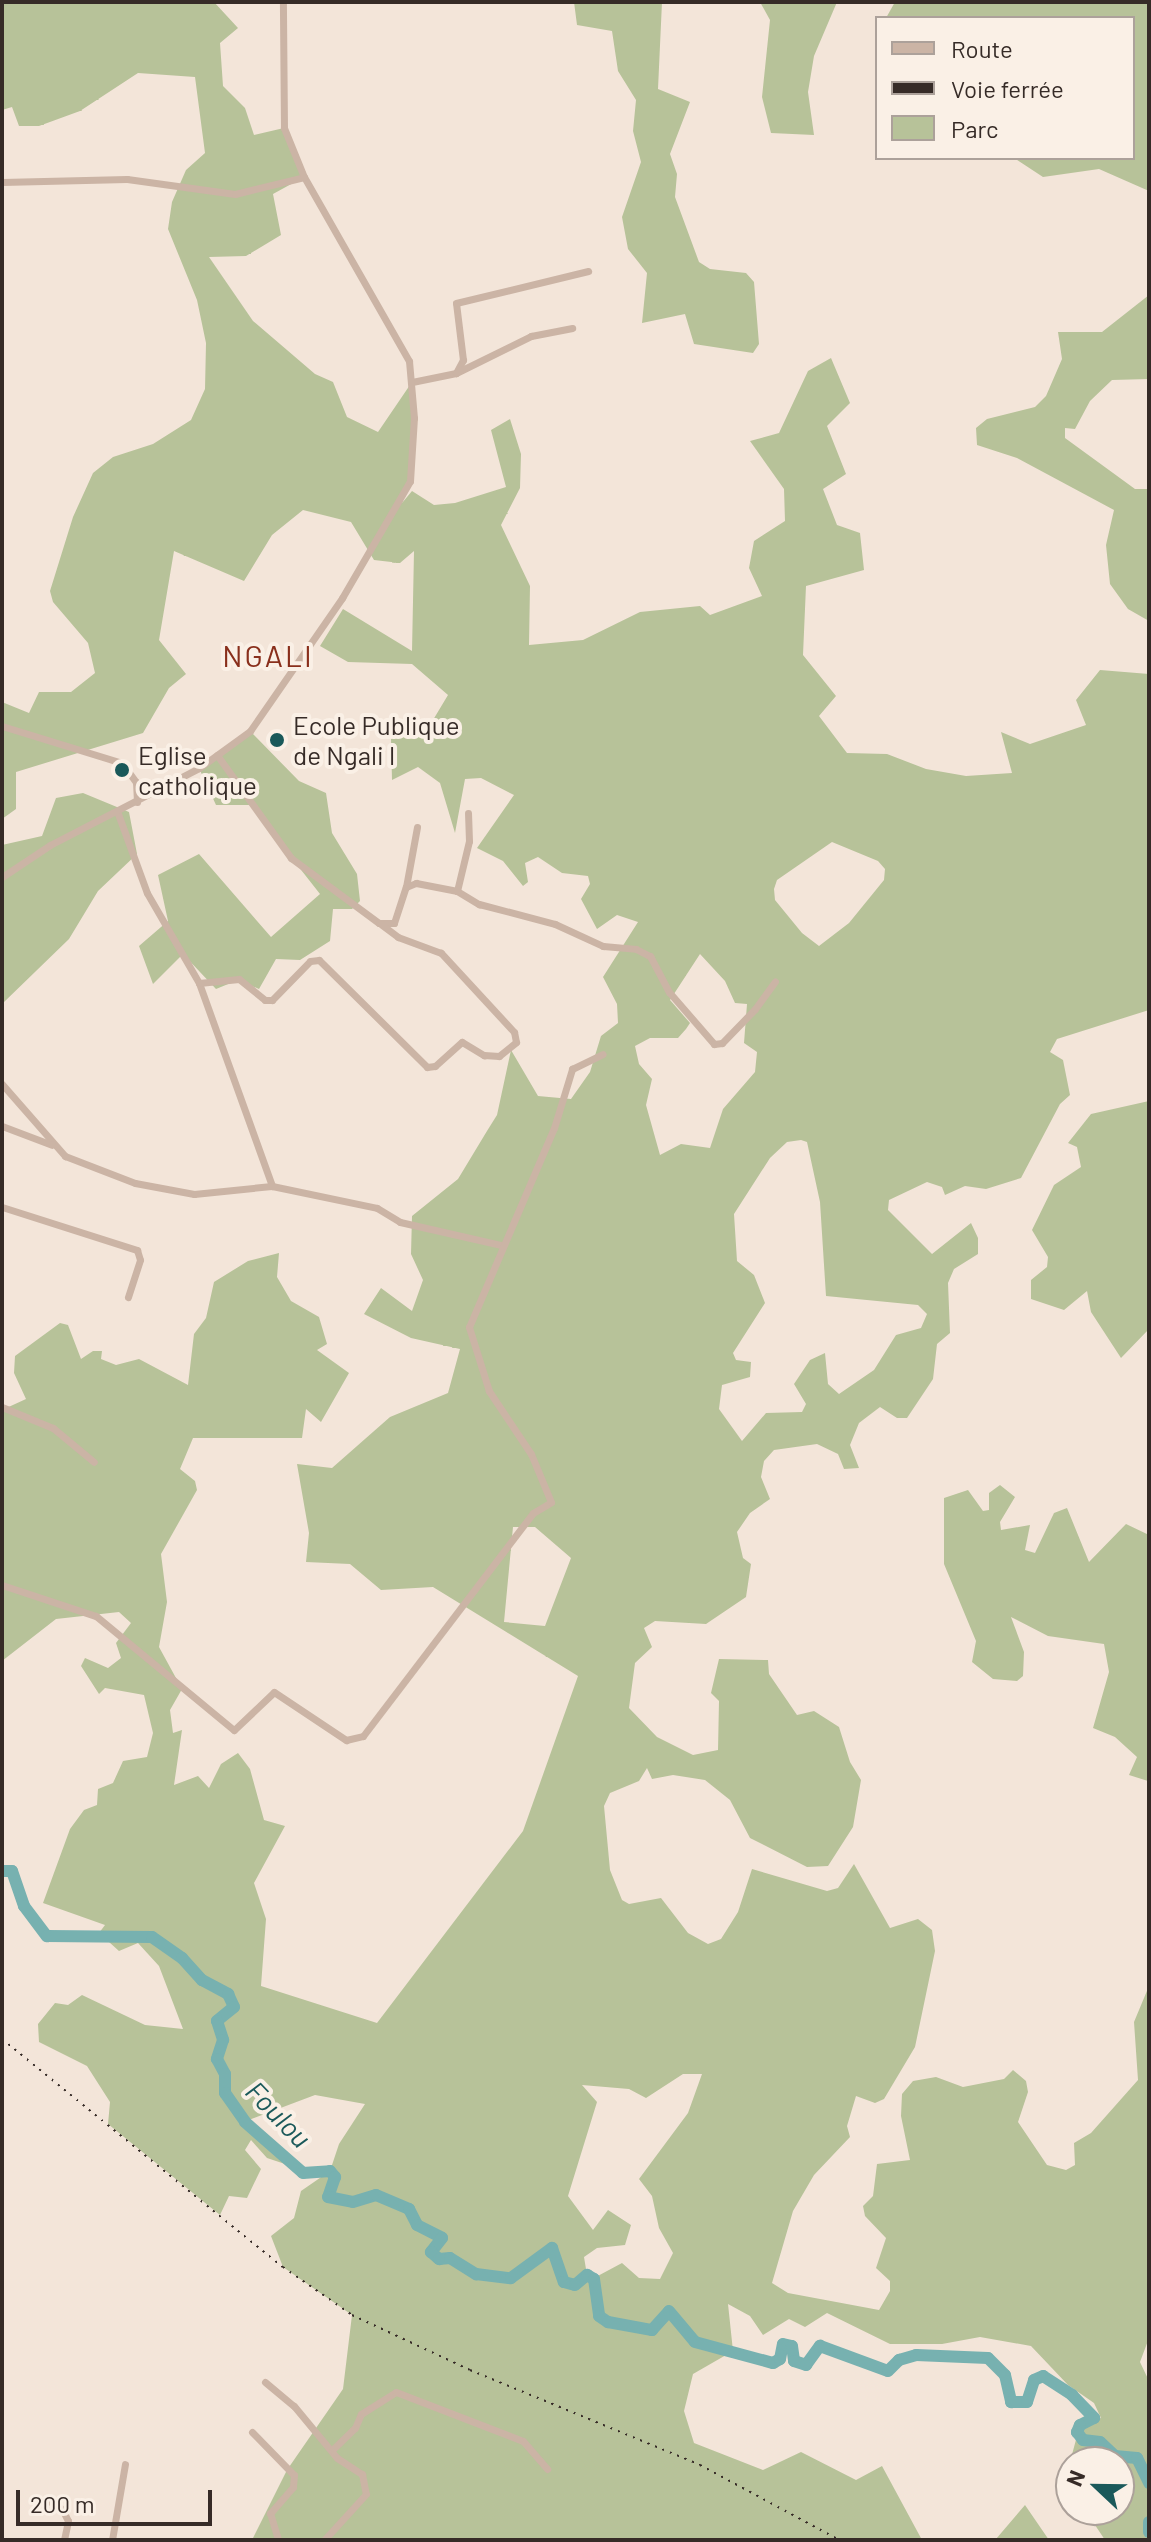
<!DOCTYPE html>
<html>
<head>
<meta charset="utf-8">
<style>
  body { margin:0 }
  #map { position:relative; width:1151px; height:2542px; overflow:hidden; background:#f3e5d9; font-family:Barlow,sans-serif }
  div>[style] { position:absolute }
  .green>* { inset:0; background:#b7c299 }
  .river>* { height:12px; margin:-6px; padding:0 6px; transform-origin:6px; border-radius:6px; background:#77b1b0 }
  .minor>* { height:7px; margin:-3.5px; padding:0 3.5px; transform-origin:3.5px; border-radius:3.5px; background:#cbb4a5 }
  .rail>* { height:2px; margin-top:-1px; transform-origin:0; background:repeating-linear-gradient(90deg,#362b27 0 2px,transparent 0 8px) }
  .dots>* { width:22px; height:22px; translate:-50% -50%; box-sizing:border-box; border:4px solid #faf0e6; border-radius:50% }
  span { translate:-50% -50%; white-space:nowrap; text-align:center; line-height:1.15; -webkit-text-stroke:8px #faf0e6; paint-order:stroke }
  .poi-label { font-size:26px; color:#362b27 }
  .left { translate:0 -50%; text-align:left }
  .water-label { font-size:28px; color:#1a595a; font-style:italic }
  .quarter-label { font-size:30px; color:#892f1c; letter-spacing:2px }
  .frame { position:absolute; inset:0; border:4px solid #362b27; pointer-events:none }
  .legend { position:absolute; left:875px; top:16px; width:260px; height:144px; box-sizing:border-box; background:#faf0e6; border:2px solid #aca19a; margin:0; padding:10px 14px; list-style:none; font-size:24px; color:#362b27 }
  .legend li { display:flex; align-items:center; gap:16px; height:40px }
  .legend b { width:40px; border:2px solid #aca19a }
  .north { position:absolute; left:1055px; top:2446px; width:80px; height:80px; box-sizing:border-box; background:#faf0e6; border:2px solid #aca19a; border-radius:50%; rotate:292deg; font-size:22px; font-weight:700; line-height:32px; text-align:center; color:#362b27 }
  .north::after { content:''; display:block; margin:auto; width:28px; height:36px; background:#1a595a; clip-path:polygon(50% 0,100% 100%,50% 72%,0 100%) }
  .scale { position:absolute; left:16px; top:2490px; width:196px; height:36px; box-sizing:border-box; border:4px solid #362b27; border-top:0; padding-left:10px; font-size:24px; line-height:28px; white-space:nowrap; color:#362b27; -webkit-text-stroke:6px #faf0e6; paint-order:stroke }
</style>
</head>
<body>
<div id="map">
  <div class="green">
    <i style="clip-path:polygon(evenodd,2px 2px,214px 2px,238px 28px,220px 43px,223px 86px,245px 108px,254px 135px,284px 128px,304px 177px,273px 194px,281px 235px,246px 256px,209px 257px,253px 321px,315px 374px,333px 382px,347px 417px,378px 432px,412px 382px,410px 481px,402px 503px,412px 491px,434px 505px,455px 503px,506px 487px,491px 430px,510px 419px,521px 454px,520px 488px,501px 525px,530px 586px,529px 645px,583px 640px,640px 612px,700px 606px,710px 615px,762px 596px,749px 568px,754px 541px,785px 521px,784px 489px,750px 441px,779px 433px,808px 371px,831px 358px,850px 403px,827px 426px,846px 474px,823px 489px,837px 525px,860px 533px,864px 570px,806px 586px,803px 655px,836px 696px,819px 716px,847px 753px,887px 754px,926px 769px,966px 776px,1012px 773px,1001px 732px,1030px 744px,1086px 725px,1076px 700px,1100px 670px,1149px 674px,1149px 1010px,1057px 1039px,1050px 1052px,1063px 1060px,1070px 1095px,1060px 1104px,1021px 1178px,986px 1189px,965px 1186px,945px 1195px,942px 1187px,927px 1182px,889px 1200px,888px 1210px,932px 1254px,971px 1223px,978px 1238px,978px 1254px,954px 1269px,948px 1283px,950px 1333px,937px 1344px,933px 1379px,907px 1418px,897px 1418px,880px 1407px,859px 1423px,850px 1445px,859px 1468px,844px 1469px,838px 1454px,817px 1444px,774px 1450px,764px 1461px,761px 1477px,770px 1499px,750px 1513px,737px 1532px,743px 1558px,751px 1564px,746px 1597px,706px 1624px,655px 1621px,644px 1628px,652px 1647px,635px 1663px,629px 1708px,657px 1737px,693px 1755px,718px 1750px,719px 1701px,711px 1693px,719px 1659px,768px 1660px,769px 1674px,797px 1715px,814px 1711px,839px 1727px,850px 1762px,861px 1780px,853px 1827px,828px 1866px,807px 1867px,750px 1838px,730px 1800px,705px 1780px,673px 1775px,652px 1779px,647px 1768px,639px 1781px,610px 1793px,604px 1806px,610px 1870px,622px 1900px,629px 1904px,661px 1898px,688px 1933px,708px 1944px,721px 1939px,738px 1912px,752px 1869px,827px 1891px,838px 1888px,854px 1864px,890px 1928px,918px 1919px,932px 1930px,935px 1951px,915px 2047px,884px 2099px,875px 2103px,856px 2096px,847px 2126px,850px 2137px,814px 2175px,793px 2211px,772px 2283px,788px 2293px,879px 2310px,890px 2291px,890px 2281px,876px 2268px,886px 2238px,865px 2216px,863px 2206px,873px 2196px,877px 2164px,910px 2160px,901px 2116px,902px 2094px,913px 2081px,936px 2077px,963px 2087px,1004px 2079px,1013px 2070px,1026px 2081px,1028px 2092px,1018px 2122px,1047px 2165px,1066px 2170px,1075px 2165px,1074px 2143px,1091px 2133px,1138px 2080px,1134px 2022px,1149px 1986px,1149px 2338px,1140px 2362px,1149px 2381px,1149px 2540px,1105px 2540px,1085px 2510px,1119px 2510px,1119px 2462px,1071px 2462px,1071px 2501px,1061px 2495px,1080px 2425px,1101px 2418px,1094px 2403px,1068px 2385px,1031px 2346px,980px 2337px,942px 2344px,890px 2344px,827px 2313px,805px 2327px,789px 2319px,763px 2335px,750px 2316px,728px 2304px,733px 2351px,693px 2374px,684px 2411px,694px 2443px,763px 2470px,801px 2452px,856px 2480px,882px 2466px,922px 2540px,252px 2540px,287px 2470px,343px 2389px,352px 2315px,283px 2267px,271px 2236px,294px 2218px,301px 2191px,330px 2171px,339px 2144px,365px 2104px,315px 2095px,246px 2121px,297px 2168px,267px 2158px,251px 2140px,245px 2150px,261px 2169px,247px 2198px,229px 2196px,220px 2215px,108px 2124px,110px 2102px,87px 2066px,39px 2042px,38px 2024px,55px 2003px,68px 2005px,82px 1995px,145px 2025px,183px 2029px,159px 1966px,138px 1943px,119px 1951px,99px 1933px,105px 1925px,43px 1903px,70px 1829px,84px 1810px,97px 1805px,98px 1789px,113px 1783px,123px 1761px,147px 1757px,153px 1733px,144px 1695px,105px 1688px,99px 1694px,81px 1666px,85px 1658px,108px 1668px,121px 1658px,116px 1643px,131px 1623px,119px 1612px,56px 1619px,2px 1661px,2px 1410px,26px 1399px,14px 1373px,15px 1356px,60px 1323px,68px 1325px,81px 1359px,93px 1351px,102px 1351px,101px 1359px,116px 1365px,139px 1359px,188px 1385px,194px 1334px,206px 1318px,214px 1282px,248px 1261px,279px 1253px,277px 1277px,291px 1301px,319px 1317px,327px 1344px,317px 1350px,349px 1373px,321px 1422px,306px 1409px,302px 1438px,193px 1438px,180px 1469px,195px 1481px,197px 1490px,161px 1554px,167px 1602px,159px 1647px,182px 1689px,170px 1710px,173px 1733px,182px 1730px,174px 1785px,198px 1776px,209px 1788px,221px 1764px,238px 1753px,250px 1769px,264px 1820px,285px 1826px,254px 1883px,266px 1919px,261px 1986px,377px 2023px,523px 1831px,578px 1676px,433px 1587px,381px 1590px,350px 1564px,306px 1562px,309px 1533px,297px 1464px,332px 1468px,390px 1417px,448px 1393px,460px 1349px,411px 1338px,364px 1314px,381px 1288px,412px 1311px,423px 1280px,411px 1254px,412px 1216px,458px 1179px,487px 1131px,497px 1115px,511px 1050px,538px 1096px,571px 1099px,590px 1072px,601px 1036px,618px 1023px,617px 1004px,603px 977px,638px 922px,617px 915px,597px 929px,581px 899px,590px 884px,588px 876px,562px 873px,538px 857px,525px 863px,528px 882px,523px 886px,503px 861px,477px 848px,514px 795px,481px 778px,465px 779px,455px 833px,440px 783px,418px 767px,392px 780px,391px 739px,430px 725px,448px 695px,412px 664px,348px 662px,320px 646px,343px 609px,412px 651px,414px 551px,400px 563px,374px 560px,351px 522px,303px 510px,272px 535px,244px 581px,174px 551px,159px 640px,186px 674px,169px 688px,143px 733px,16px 772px,16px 809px,2px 819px,2px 702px,29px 713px,39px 692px,71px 692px,95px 673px,88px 643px,53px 602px,50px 591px,73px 517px,93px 473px,113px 457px,153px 444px,191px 420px,205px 389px,206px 343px,197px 300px,168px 229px,172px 202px,186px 170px,205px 153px,195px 77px,138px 73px,80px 111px,39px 126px,19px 126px,12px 107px,2px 110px,2px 2px,832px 842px,878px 861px,885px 869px,884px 880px,849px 923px,819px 946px,802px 933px,775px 900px,774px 889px,777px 880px,832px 842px,2px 2px,700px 954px,725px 981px,735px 1003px,747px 1004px,744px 1043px,757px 1052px,755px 1072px,723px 1109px,710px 1148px,681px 1144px,660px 1155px,646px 1105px,652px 1079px,639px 1064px,635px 1046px,650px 1038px,678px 1038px,686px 1029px,690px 1023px,670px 1000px,700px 954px,2px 2px,801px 1140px,807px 1142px,820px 1202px,826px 1296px,918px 1305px,927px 1314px,921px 1328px,896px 1335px,874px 1370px,839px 1394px,828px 1384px,825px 1353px,810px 1360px,794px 1384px,806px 1404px,802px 1412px,766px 1413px,742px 1441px,719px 1409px,722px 1385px,750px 1377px,751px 1362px,736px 1360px,733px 1353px,765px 1303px,754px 1275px,737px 1261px,734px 1214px,770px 1158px,787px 1142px,801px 1140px,2px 2px,513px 1527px,535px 1527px,571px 1558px,545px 1626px,504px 1622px,513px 1527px,2px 2px,683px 2074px,702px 2074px,688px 2113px,639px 2179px,652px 2196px,659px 2228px,673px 2253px,660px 2279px,639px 2278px,622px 2263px,594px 2278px,587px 2275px,584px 2257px,597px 2248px,625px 2245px,631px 2225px,608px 2210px,593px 2230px,568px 2196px,597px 2102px,582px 2085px,629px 2089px,646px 2098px,683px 2074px)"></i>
    <i style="clip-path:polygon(574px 2px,662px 2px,658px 89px,690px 102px,670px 154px,677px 174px,675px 197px,699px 262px,710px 269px,746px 273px,754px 282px,759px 344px,753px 353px,694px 344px,685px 314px,642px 323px,647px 273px,628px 249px,622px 217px,641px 162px,633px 131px,636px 100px,618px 71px,612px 31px,577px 25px)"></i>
    <i style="clip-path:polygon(760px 2px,837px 2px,814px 56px,808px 92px,814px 135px,771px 133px,762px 97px,770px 20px)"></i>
    <i style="clip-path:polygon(895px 2px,1149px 2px,1149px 191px,1099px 169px,1043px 177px,1014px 158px,1133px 158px,1133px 18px,886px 18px)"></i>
    <i style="clip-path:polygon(1149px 295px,1149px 379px,1112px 380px,1090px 401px,1075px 429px,1065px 428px,1065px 438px,1135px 489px,1149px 489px,1149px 621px,1128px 609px,1110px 584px,1106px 545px,1114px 510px,1017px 458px,977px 445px,976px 428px,987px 419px,1035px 407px,1046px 396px,1062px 359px,1058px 332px,1102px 332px)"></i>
    <i style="clip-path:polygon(250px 731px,299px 781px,326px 793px,332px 833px,357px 874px,360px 901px,352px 909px,333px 909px,330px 941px,300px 960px,276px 959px,259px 989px,238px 980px,216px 989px,183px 954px,153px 984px,139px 946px,168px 921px,158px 875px,199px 854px,271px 937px,320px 894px,250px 805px,216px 805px,199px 768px)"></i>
    <i style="clip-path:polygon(83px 793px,129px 812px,137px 854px,98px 891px,69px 939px,2px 1004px,2px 845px,42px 836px,56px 798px)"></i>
    <i style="clip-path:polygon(1149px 1101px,1149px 1329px,1121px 1358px,1091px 1312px,1087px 1291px,1064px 1310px,1031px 1299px,1031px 1280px,1047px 1267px,1048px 1257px,1032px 1230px,1054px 1185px,1081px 1167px,1077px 1147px,1068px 1143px,1091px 1114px)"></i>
    <i style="clip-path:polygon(1000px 1485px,1015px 1497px,1000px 1522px,1001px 1530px,1030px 1525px,1025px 1550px,1035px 1553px,1054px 1513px,1067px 1508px,1089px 1562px,1126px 1524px,1149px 1535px,1149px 1788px,1148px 1781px,1129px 1775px,1137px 1757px,1115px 1737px,1093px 1728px,1109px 1672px,1104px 1644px,1048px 1636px,1011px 1617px,1024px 1652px,1023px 1676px,1017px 1681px,993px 1679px,972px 1662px,976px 1641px,944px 1564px,944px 1498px,968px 1490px,983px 1511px,989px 1510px,989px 1493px)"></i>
    <i style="clip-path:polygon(1025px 2505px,1049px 2540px,994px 2540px,996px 2539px)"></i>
  </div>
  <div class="river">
    <i style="left:2px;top:1871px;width:10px"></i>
    <i style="left:12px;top:1871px;width:37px;rotate:71deg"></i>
    <i style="left:24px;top:1906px;width:38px;rotate:53deg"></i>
    <i style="left:47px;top:1936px;width:105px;rotate:0.5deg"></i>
    <i style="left:152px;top:1937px;width:37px;rotate:35deg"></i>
    <i style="left:182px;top:1958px;width:30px;rotate:48deg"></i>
    <i style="left:202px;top:1980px;width:30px;rotate:28deg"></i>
    <i style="left:228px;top:1994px;width:14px;rotate:65deg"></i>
    <i style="left:234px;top:2007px;width:22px;rotate:141deg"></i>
    <i style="left:217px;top:2021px;width:20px;rotate:72deg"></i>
    <i style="left:223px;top:2040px;width:20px;rotate:108deg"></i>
    <i style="left:217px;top:2059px;width:17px;rotate:62deg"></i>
    <i style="left:225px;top:2074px;width:19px;rotate:90deg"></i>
    <i style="left:225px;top:2093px;width:35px;rotate:55deg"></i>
    <i style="left:245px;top:2122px;width:77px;rotate:41.3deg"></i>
    <i style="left:303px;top:2173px;width:27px;rotate:-4deg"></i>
    <i style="left:330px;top:2171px;width:8px;rotate:50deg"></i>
    <i style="left:335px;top:2177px;width:21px;rotate:109deg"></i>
    <i style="left:328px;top:2197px;width:25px;rotate:11deg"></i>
    <i style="left:353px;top:2202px;width:24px;rotate:-17deg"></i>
    <i style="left:376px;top:2195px;width:36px;rotate:23deg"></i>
    <i style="left:409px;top:2209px;width:18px;rotate:63deg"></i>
    <i style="left:417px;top:2225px;width:28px;rotate:27deg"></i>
    <i style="left:442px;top:2238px;width:18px;rotate:128deg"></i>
    <i style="left:431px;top:2252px;width:11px;rotate:41deg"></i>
    <i style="left:439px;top:2259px;width:11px;rotate:-5deg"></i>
    <i style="left:450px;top:2258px;width:31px;rotate:32deg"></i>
    <i style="left:476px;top:2274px;width:35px;rotate:7deg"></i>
    <i style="left:511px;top:2278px;width:51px;rotate:-36.2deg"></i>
    <i style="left:552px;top:2248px;width:36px;rotate:71deg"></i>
    <i style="left:564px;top:2282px;width:11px;rotate:15deg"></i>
    <i style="left:575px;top:2285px;width:16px;rotate:-40deg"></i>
    <i style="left:587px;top:2275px;width:8px;rotate:30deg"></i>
    <i style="left:594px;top:2279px;width:37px;rotate:82deg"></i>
    <i style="left:599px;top:2316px;width:11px;rotate:34deg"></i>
    <i style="left:608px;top:2322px;width:45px;rotate:10.3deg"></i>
    <i style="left:652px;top:2330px;width:25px;rotate:-48deg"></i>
    <i style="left:669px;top:2311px;width:40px;rotate:50deg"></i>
    <i style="left:695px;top:2342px;width:81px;rotate:15.1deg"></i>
    <i style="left:773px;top:2363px;width:8px;rotate:-30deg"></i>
    <i style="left:780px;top:2359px;width:15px;rotate:-79deg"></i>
    <i style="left:783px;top:2344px;width:9px;rotate:13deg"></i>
    <i style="left:792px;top:2346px;width:15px;rotate:82deg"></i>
    <i style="left:794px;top:2361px;width:13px;rotate:18deg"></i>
    <i style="left:806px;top:2365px;width:24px;rotate:-54deg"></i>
    <i style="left:820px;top:2346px;width:72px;rotate:20.2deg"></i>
    <i style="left:888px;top:2371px;width:16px;rotate:-45deg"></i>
    <i style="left:899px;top:2360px;width:18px;rotate:-16deg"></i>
    <i style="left:916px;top:2355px;width:72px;rotate:2.4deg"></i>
    <i style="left:988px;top:2358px;width:24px;rotate:45deg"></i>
    <i style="left:1005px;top:2375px;width:28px;rotate:77deg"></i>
    <i style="left:1011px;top:2402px;width:16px"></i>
    <i style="left:1027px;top:2402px;width:23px;rotate:-72deg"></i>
    <i style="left:1034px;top:2380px;width:10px;rotate:-24deg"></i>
    <i style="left:1043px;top:2376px;width:35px;rotate:33deg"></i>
    <i style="left:1072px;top:2395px;width:32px;rotate:46deg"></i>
    <i style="left:1094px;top:2418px;width:16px;rotate:153deg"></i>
    <i style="left:1080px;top:2425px;width:8px;rotate:113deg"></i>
    <i style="left:1077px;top:2432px;width:10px;rotate:53deg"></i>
    <i style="left:1083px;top:2440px;width:17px;rotate:7deg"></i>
    <i style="left:1100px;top:2442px;width:21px;rotate:43deg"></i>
    <i style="left:1115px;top:2456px;width:22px;rotate:5deg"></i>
    <i style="left:1137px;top:2458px;width:28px;rotate:64deg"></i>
    <i style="left:1149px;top:2522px;width:10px;rotate:90deg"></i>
  </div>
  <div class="minor">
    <i style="left:2px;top:182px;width:125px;rotate:-1.4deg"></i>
    <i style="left:127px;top:179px;width:109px;rotate:7.9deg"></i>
    <i style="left:235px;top:194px;width:71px;rotate:-13.8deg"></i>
    <i style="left:456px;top:373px;width:15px;rotate:-62deg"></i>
    <i style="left:463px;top:360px;width:57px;rotate:-97deg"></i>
    <i style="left:456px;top:303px;width:136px;rotate:-13.6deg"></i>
    <i style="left:412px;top:382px;width:45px;rotate:-11.6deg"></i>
    <i style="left:456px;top:373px;width:84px;rotate:-26.3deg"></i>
    <i style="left:531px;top:336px;width:42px;rotate:-11deg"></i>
    <i style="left:2px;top:726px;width:126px;rotate:17.1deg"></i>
    <i style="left:122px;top:763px;width:24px;rotate:54deg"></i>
    <i style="left:136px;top:782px;width:20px;rotate:87deg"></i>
    <i style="left:217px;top:755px;width:127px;rotate:54.3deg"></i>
    <i style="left:291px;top:858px;width:109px;rotate:36.5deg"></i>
    <i style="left:379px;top:923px;width:15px"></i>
    <i style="left:394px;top:923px;width:38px;rotate:-72deg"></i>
    <i style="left:406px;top:887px;width:11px;rotate:-22deg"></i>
    <i style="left:416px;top:883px;width:42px;rotate:11deg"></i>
    <i style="left:457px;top:891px;width:26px;rotate:31deg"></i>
    <i style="left:479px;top:904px;width:79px;rotate:14.7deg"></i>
    <i style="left:555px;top:924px;width:53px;rotate:24.6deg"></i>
    <i style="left:603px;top:946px;width:33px;rotate:5deg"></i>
    <i style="left:636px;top:949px;width:16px;rotate:27deg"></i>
    <i style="left:650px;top:956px;width:41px;rotate:62.2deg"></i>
    <i style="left:669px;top:992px;width:69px;rotate:49.1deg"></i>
    <i style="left:714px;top:1044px;width:8px;rotate:-7deg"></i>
    <i style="left:722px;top:1043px;width:47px;rotate:-45.9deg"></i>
    <i style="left:755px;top:1009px;width:34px;rotate:-54deg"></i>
    <i style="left:117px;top:811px;width:87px;rotate:69.9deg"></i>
    <i style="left:147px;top:893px;width:104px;rotate:60deg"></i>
    <i style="left:199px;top:983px;width:216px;rotate:70.2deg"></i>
    <i style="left:2px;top:877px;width:58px;rotate:-33.7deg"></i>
    <i style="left:50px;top:845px;width:168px;rotate:-27.3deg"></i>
    <i style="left:199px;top:768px;width:63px;rotate:-36deg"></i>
    <i style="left:250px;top:731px;width:162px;rotate:-55.3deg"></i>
    <i style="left:342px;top:598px;width:135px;rotate:-59.8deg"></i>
    <i style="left:410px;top:481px;width:63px;rotate:-86.4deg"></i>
    <i style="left:414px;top:418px;width:57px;rotate:-95deg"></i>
    <i style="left:409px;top:361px;width:212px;rotate:-119.7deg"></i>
    <i style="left:304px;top:177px;width:53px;rotate:-112.2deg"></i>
    <i style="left:284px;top:128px;width:126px;rotate:-90.5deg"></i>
    <i style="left:406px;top:887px;width:61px;rotate:-79.6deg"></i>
    <i style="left:457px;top:891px;width:51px;rotate:-76.5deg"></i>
    <i style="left:469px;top:841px;width:28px;rotate:-92deg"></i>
    <i style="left:199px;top:983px;width:40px;rotate:-5.7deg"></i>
    <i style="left:239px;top:979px;width:33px;rotate:39deg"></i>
    <i style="left:265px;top:1000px;width:7px"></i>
    <i style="left:272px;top:1000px;width:54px;rotate:-45.7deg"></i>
    <i style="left:310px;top:961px;width:9px;rotate:-6deg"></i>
    <i style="left:319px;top:960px;width:152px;rotate:44.7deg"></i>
    <i style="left:427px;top:1067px;width:8px;rotate:-7deg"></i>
    <i style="left:435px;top:1066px;width:36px;rotate:-42deg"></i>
    <i style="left:462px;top:1042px;width:26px;rotate:31deg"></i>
    <i style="left:484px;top:1055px;width:15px;rotate:4deg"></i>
    <i style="left:499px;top:1056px;width:22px;rotate:-39deg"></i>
    <i style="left:516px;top:1042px;width:10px;rotate:-101deg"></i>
    <i style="left:514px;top:1032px;width:108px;rotate:-132.7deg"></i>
    <i style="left:441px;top:953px;width:46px;rotate:-159.6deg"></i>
    <i style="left:398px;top:937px;width:21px;rotate:-143deg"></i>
    <i style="left:2px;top:1084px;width:96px;rotate:48.8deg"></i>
    <i style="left:65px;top:1156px;width:75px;rotate:21.1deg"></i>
    <i style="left:135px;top:1183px;width:60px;rotate:10.6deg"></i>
    <i style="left:194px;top:1194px;width:78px;rotate:-5.9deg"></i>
    <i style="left:272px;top:1186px;width:107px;rotate:11.8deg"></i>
    <i style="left:377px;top:1208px;width:27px;rotate:31deg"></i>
    <i style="left:400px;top:1222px;width:104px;rotate:12.8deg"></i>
    <i style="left:2px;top:1126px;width:53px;rotate:20.8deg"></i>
    <i style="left:2px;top:1207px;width:142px;rotate:17.7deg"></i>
    <i style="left:137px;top:1250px;width:10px;rotate:73deg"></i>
    <i style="left:140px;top:1260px;width:39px;rotate:108deg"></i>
    <i style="left:2px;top:1407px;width:55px;rotate:22.4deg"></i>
    <i style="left:53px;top:1428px;width:53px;rotate:39.7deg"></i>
    <i style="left:2px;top:1585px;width:99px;rotate:18.3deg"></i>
    <i style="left:96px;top:1616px;width:179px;rotate:39.6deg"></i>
    <i style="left:234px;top:1730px;width:55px;rotate:-43.5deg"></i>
    <i style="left:274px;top:1692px;width:87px;rotate:33.7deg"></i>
    <i style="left:346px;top:1740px;width:17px;rotate:-13deg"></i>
    <i style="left:363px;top:1736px;width:280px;rotate:-52.7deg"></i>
    <i style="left:533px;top:1513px;width:21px;rotate:-31deg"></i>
    <i style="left:551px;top:1502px;width:52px;rotate:-112.6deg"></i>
    <i style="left:531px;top:1454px;width:76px;rotate:-123.7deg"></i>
    <i style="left:489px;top:1391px;width:67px;rotate:-107.4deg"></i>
    <i style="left:469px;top:1327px;width:216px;rotate:-66.9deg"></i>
    <i style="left:554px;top:1128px;width:62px;rotate:-73deg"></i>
    <i style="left:572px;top:1069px;width:34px;rotate:-26deg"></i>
    <i style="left:265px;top:2382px;width:38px;rotate:40deg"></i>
    <i style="left:294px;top:2406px;width:67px;rotate:50.4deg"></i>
    <i style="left:337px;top:2458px;width:30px;rotate:33deg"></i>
    <i style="left:362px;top:2474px;width:20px;rotate:79deg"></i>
    <i style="left:366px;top:2494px;width:62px;rotate:132.4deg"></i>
    <i style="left:252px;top:2432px;width:60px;rotate:45.7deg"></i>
    <i style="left:294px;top:2475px;width:12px;rotate:95deg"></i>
    <i style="left:293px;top:2487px;width:35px;rotate:131deg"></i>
    <i style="left:270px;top:2513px;width:28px;rotate:73deg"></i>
    <i style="left:332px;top:2450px;width:32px;rotate:-44deg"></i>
    <i style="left:355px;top:2428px;width:15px;rotate:-67deg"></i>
    <i style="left:361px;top:2414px;width:41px;rotate:-32.2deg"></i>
    <i style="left:396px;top:2392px;width:136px;rotate:21.1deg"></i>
    <i style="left:523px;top:2441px;width:37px;rotate:49deg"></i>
    <i style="left:46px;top:2499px;width:19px;rotate:32deg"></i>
    <i style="left:62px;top:2509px;width:13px;rotate:63deg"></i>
    <i style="left:68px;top:2521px;width:19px;rotate:102deg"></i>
    <i style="left:112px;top:2540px;width:77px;rotate:-80.3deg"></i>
  </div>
  <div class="rail">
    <i style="left:2px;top:2039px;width:362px;rotate:39.1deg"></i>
    <i style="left:283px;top:2267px;width:84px;rotate:34.8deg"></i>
    <i style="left:352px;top:2315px;width:130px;rotate:25deg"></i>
    <i style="left:470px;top:2370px;width:249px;rotate:22.4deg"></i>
    <i style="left:700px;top:2465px;width:158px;rotate:28.3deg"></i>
  </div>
  <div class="dots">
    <i style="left:277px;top:740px;background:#1a595a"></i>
    <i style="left:122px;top:770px;background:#1a595a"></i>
  </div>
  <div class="poi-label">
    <span class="left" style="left:293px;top:740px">Ecole Publique<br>de Ngali I</span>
    <span class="left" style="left:138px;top:770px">Eglise<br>catholique</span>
  </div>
  <div class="water-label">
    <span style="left:279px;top:2114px;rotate:46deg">Foulou</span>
  </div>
  <div class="quarter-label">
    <span style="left:268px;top:655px">NGALI</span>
  </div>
  <div class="frame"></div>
  <ul class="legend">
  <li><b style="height:10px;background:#cbb4a5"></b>Route</li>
  <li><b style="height:10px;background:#362b27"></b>Voie ferrée</li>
  <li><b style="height:22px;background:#b7c299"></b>Parc</li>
  </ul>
  <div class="north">N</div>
  <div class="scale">200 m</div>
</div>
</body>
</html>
